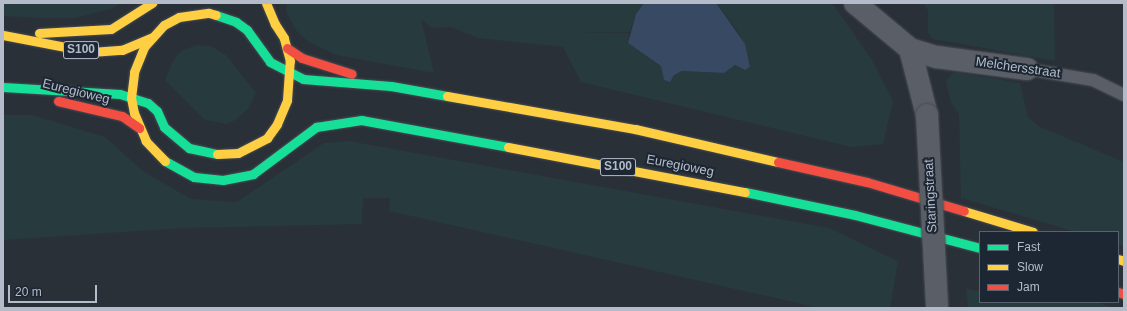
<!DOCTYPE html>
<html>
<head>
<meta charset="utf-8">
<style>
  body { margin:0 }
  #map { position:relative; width:1127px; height:311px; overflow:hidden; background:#2a3038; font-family:Helvetica,sans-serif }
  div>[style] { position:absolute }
  .green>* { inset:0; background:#273a3e }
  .water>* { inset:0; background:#384963 }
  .roads { filter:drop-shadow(0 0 1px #484c53) drop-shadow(0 0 1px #484c53) }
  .lane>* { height:12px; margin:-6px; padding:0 6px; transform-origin:6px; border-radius:6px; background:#5a5e66 }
  .street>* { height:22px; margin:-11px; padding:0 11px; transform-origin:11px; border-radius:11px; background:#5a5e66 }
  .fast>* { height:9px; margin:-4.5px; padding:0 4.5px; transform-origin:4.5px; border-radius:4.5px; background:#16e098 }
  .slow>* { height:9px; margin:-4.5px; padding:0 4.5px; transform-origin:4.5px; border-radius:4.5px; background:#ffcf43 }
  .jam>* { height:9px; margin:-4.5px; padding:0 4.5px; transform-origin:4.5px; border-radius:4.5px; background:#f24e42 }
  .bridges { filter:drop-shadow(0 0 1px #484c53) drop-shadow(0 0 1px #484c53) }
  .street-bridge>* { height:22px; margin:-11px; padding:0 11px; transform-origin:11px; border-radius:11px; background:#5a5e66 }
  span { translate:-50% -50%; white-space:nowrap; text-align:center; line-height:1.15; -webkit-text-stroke:4px #1d2633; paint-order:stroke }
  .shield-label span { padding:1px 3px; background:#1d2633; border:1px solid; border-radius:3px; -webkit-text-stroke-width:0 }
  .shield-label { font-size:12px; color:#b4bcc9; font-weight:700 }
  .street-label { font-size:13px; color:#b4bcc9 }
  .frame { position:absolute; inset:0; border:4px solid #b4bcc9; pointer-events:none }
  .legend { position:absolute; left:979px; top:231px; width:140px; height:72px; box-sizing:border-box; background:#1d2633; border:1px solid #59626f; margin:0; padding:5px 7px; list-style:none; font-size:12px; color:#b4bcc9 }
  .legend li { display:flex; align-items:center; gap:8px; height:20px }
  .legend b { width:20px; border:1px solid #59626f }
  .scale { position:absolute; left:8px; top:285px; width:89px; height:18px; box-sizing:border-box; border:2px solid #b4bcc9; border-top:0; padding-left:5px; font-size:12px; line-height:14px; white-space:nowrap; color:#b4bcc9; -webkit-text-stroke:3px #1d2633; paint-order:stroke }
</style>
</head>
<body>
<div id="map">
  <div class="green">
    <i style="clip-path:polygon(3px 3px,121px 3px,111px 9px,74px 18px,41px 18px,3px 16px)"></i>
    <i style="clip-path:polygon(286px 3px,644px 3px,636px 14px,630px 32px,579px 33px,572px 38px,579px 33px,629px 33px,628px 43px,661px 66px,665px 78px,682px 71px,724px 73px,733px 65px,741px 68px,750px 62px,738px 32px,716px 3px,832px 3px,872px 60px,893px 101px,883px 144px,851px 147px,581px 82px,563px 47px,478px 38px,451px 27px,432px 28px,421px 19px,434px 73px,336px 55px,307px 41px,296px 30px,287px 14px)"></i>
    <i style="clip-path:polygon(922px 3px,1054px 3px,1055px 61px,933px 39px,928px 33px,928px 10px)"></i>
    <i style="clip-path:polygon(196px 45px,211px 46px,226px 55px,256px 93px,248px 109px,234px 121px,227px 124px,205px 120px,165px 80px,173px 61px,181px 51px)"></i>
    <i style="clip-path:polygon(954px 72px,1020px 83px,1028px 117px,1038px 126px,1124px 162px,1124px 246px,1118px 244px,1118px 232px,1076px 232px,961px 198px,959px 114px,951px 102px,946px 81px)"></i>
    <i style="clip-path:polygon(3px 115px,32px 115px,105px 137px,144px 172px,191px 199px,237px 202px,324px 143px,349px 141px,829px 228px,898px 261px,890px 308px,820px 308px,389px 211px,390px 198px,363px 198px,362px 224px,184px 228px,3px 240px)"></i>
    <i style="clip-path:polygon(966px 289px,980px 291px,980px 302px,1096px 302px,1115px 308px,968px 308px)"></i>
  </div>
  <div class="water">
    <i style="clip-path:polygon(644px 3px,716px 3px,745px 44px,750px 67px,745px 70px,735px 65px,724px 73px,682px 71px,674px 75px,670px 82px,664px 80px,661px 66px,628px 43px,636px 14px)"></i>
  </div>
  <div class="roads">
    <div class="lane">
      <i style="left:1027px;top:69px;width:67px;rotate:9.5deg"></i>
      <i style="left:1093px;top:80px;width:34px;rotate:26deg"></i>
    </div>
    <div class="street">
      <i style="left:855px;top:3px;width:72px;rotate:39.9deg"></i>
      <i style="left:910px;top:49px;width:28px;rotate:17deg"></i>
      <i style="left:937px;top:57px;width:91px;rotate:7.6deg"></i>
      <i style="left:910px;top:49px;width:68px;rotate:75.6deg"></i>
    </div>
    <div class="fast">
      <i style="left:216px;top:15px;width:21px;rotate:19deg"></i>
      <i style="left:236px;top:22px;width:14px;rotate:36deg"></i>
      <i style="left:247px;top:30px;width:39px;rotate:54deg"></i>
      <i style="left:270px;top:62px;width:37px;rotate:27deg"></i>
      <i style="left:303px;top:79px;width:88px;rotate:4.5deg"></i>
      <i style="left:391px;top:86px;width:57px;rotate:10.1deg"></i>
      <i style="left:3px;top:87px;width:117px;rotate:3.4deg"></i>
      <i style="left:120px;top:94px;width:29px;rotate:18deg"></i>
      <i style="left:148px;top:103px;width:12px;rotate:42deg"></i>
      <i style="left:157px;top:111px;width:17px;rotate:66deg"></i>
      <i style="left:164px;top:127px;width:33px;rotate:40deg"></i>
      <i style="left:189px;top:148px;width:29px;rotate:12deg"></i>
      <i style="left:165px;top:161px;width:33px;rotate:29deg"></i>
      <i style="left:194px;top:177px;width:29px;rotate:6deg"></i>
      <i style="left:223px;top:180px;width:31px;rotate:-11deg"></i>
      <i style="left:253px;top:174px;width:79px;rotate:-36.7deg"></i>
      <i style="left:316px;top:127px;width:46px;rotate:-8.8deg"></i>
      <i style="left:361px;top:120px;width:149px;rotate:10.4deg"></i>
      <i style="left:745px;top:192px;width:112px;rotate:11.8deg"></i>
      <i style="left:855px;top:215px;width:129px;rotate:14.8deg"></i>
    </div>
    <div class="slow">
      <i style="left:266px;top:3px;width:23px;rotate:67deg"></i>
      <i style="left:39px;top:33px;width:72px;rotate:-3.2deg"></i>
      <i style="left:111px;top:29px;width:49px;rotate:-32.4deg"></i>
      <i style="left:3px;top:35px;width:90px;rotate:10.9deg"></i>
      <i style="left:91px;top:52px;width:31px;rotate:-4deg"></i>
      <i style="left:122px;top:50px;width:33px;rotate:-23deg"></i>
      <i style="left:447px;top:96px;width:191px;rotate:10deg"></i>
      <i style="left:635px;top:129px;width:147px;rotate:13deg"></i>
      <i style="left:508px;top:147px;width:241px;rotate:10.8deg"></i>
      <i style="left:217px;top:154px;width:21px;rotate:-3deg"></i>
      <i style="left:238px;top:153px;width:33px;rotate:-27deg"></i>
      <i style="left:267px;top:138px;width:17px;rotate:-54deg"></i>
      <i style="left:277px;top:124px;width:26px;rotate:-67deg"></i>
      <i style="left:287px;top:100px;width:39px;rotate:-86deg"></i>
      <i style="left:290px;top:61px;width:24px;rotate:-105deg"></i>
      <i style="left:284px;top:38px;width:17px;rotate:-123deg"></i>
      <i style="left:165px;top:161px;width:28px;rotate:-134deg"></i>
      <i style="left:146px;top:141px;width:30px;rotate:-113deg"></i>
      <i style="left:134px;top:113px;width:15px;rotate:-101deg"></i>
      <i style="left:131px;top:98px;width:26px;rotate:-83deg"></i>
      <i style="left:134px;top:72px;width:27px;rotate:-68deg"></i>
      <i style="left:144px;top:47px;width:30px;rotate:-48deg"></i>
      <i style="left:164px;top:25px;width:17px;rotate:-28deg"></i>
      <i style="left:179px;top:17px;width:30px;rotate:-8deg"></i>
      <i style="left:209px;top:13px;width:7px;rotate:16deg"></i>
      <i style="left:964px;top:211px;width:72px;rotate:16.9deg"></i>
      <i style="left:1118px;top:259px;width:6px;rotate:18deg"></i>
    </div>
    <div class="jam">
      <i style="left:287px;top:48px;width:18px;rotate:34deg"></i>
      <i style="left:302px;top:58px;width:52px;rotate:17.7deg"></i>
      <i style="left:58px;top:101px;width:66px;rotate:13.2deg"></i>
      <i style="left:122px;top:116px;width:21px;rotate:35deg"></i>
      <i style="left:778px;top:162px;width:91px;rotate:12.7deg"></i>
      <i style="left:867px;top:182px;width:101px;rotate:16.6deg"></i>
      <i style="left:1118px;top:292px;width:6px;rotate:18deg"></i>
    </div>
  </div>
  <div class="bridges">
    <div class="street-bridge">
      <i style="left:927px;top:115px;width:193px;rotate:87deg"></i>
    </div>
  </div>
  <div class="shield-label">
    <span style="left:81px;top:50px">S100</span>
    <span style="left:618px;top:167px">S100</span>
  </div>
  <div class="street-label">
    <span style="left:1018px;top:68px;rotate:8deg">Melchersstraat</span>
    <span style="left:76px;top:92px;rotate:14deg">Euregioweg</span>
    <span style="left:680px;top:166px;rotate:11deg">Euregioweg</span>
    <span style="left:931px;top:196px;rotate:-93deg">Staringstraat</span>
  </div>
  <div class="frame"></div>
  <ul class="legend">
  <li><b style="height:5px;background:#16e098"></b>Fast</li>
  <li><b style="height:5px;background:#ffcf43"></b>Slow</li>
  <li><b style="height:5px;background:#f24e42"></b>Jam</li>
  </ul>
  <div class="scale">20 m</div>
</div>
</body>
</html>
